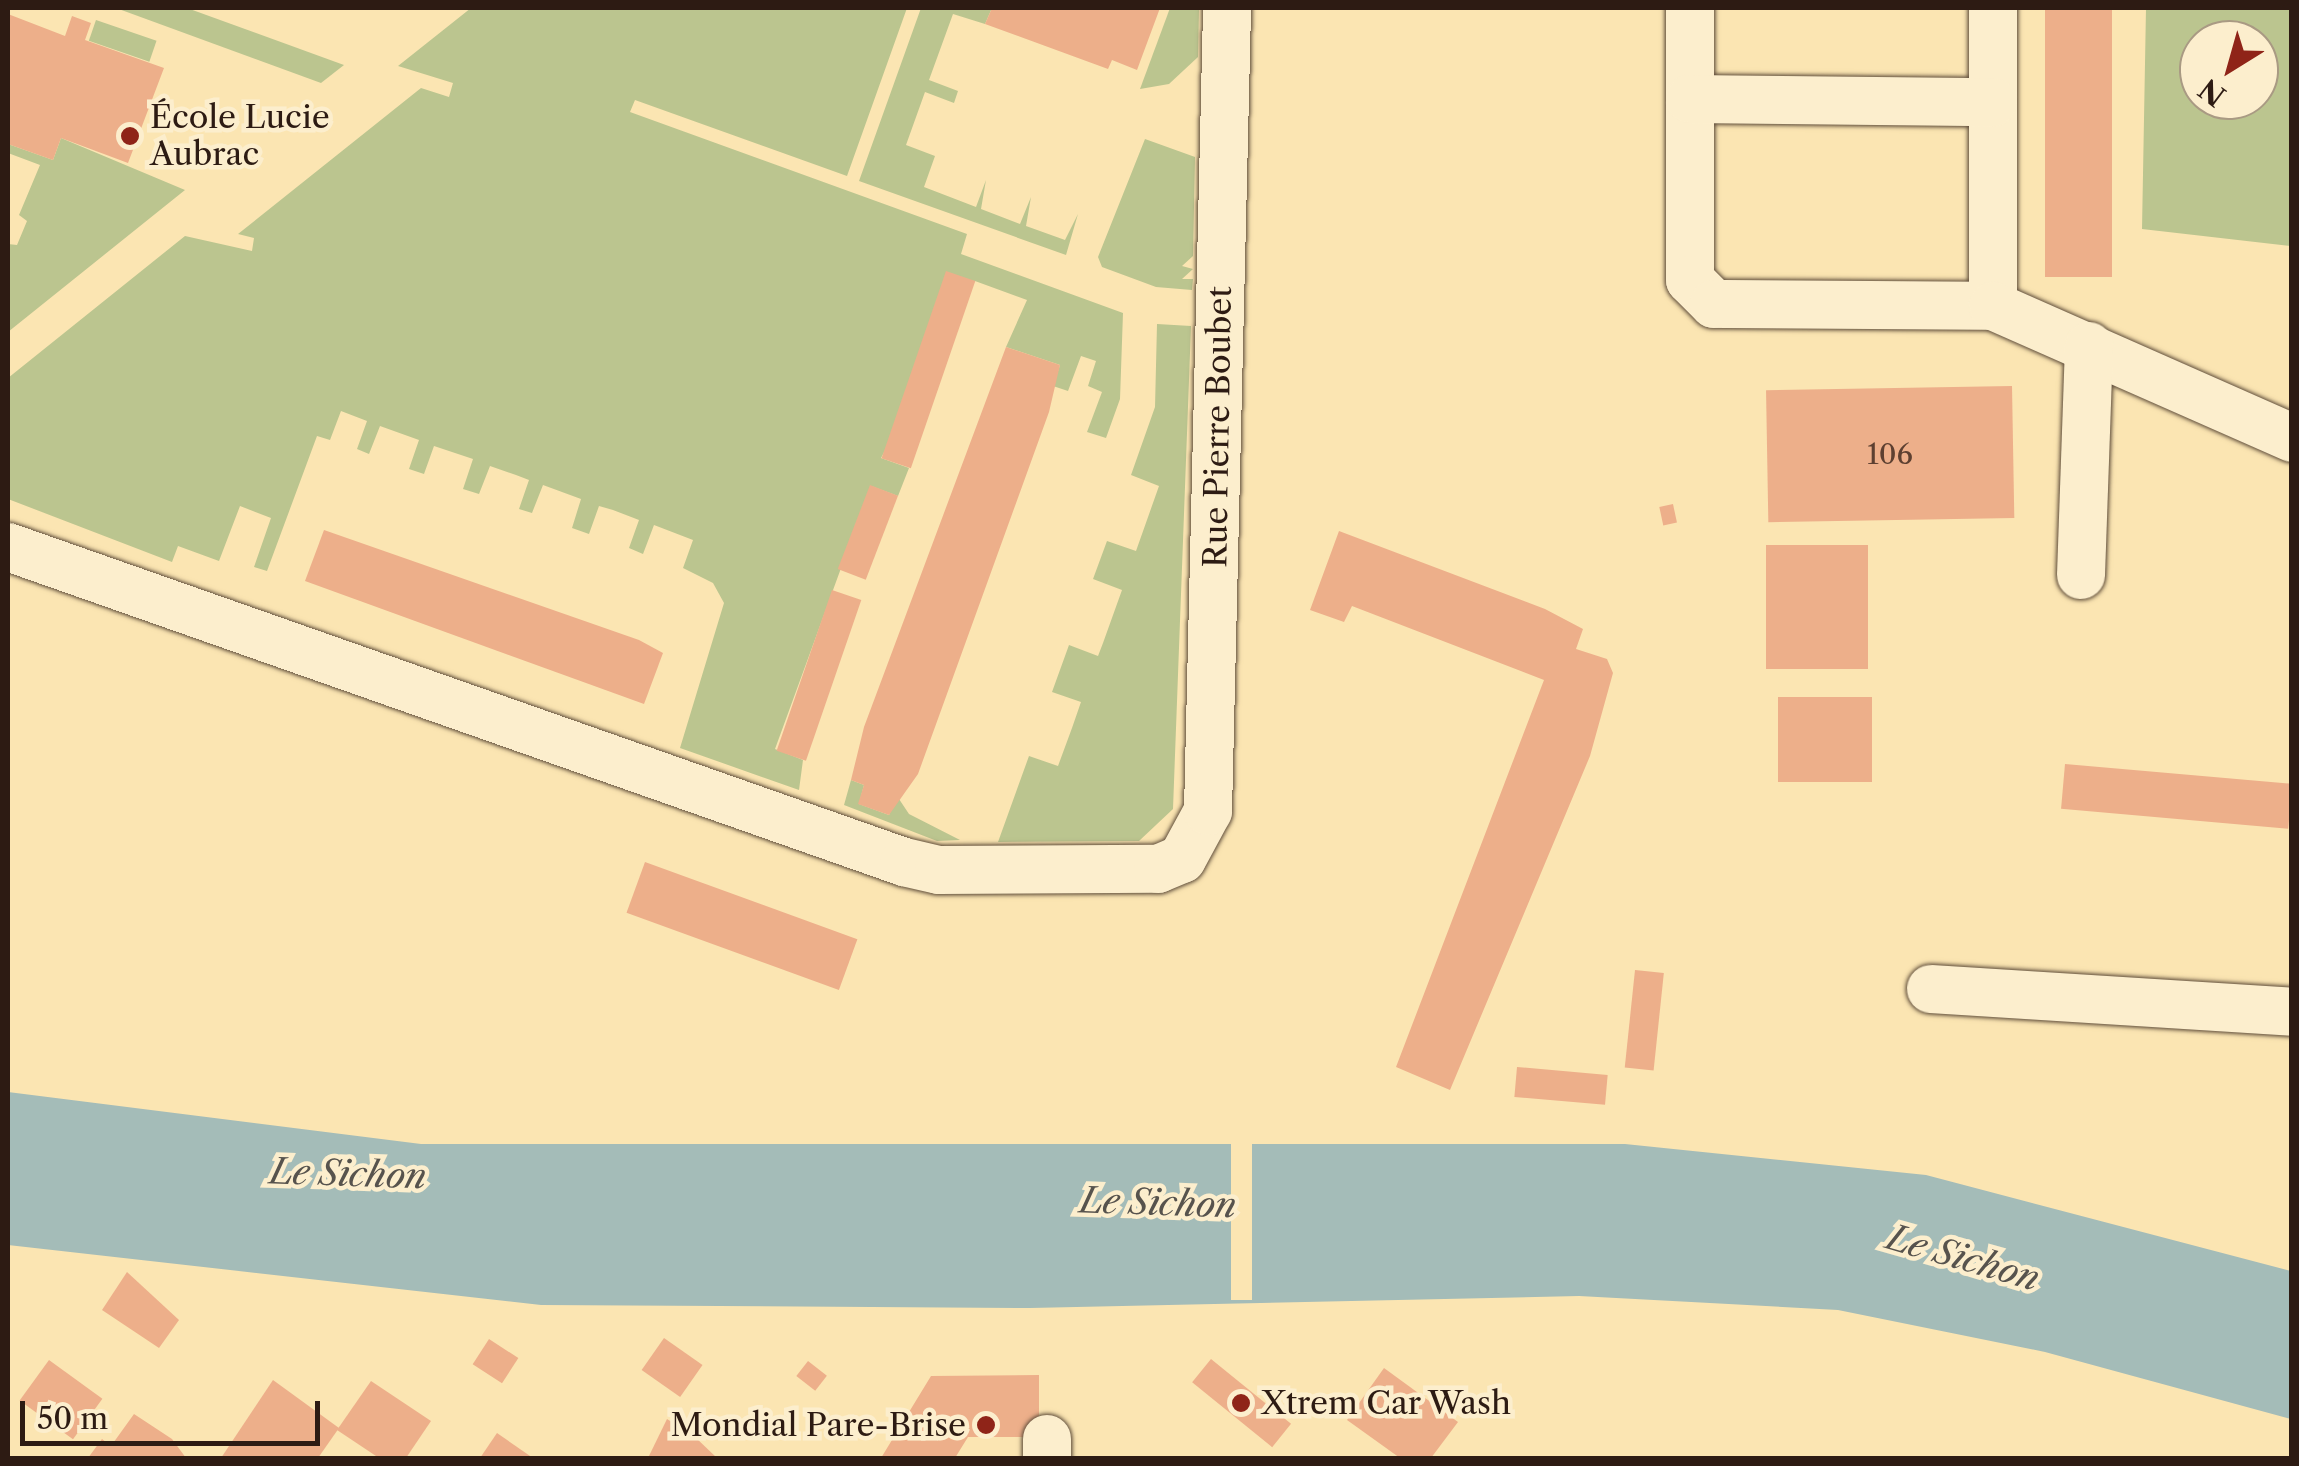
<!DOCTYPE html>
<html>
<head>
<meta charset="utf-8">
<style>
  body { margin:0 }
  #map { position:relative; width:2299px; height:1466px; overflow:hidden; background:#fbe5b2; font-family:"Libre Caslon Text",serif }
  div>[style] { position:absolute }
  .green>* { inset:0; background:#bbc58f; transform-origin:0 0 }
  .water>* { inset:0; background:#a4bcb8 }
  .pier>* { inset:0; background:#fbe5b2; transform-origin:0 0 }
  .building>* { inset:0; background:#edaf8a; transform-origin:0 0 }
  .roads { filter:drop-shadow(0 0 2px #604e3b) drop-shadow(0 0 2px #604e3b) }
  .minor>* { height:48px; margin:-24px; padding:0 24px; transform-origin:24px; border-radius:24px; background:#fceecd }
  .dots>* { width:28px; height:28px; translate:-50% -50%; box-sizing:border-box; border:5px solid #fceecd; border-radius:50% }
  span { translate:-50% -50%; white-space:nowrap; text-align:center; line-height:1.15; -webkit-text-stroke:9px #fceecd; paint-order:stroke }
  .number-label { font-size:28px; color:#5d4031 }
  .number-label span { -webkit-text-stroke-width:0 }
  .poi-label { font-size:32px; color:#2d1b13 }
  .left { translate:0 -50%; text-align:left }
  .right { translate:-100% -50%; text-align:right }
  .street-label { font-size:32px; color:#2d1b13 }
  .water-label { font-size:35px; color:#57534d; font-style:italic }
  .frame { position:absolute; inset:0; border:10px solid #2d1b13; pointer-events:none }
  .north { position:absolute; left:2179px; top:20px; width:100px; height:100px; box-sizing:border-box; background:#fceecd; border:2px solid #a99a83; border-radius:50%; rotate:217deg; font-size:28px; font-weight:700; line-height:40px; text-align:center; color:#2d1b13 }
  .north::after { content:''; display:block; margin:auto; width:35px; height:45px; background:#8f2418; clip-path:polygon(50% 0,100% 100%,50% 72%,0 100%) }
  .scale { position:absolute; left:20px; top:1401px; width:300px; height:45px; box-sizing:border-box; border:5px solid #2d1b13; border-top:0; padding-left:12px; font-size:30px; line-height:35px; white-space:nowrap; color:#2d1b13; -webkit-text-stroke:8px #fceecd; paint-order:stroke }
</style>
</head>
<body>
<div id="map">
  <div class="green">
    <i style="clip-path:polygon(116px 8px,187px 8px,344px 65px,321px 83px)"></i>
    <i style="clip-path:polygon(471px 8px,907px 8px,847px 176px,635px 100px,630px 112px,967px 234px,961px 254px,1123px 313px,1120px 399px,1106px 438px,1087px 432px,1102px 392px,1088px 386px,1096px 361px,1081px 356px,1068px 391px,1053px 386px,1060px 365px,1006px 347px,1027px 300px,975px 281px,881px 458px,909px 468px,898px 496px,871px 486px,775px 749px,803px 760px,799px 790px,680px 748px,724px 603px,713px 583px,683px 568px,693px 540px,654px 525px,643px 554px,629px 548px,639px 520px,613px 510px,599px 506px,589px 534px,572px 528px,581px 499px,543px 485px,532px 513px,519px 509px,529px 480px,516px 475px,490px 466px,479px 494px,463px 489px,473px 459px,434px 446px,424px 474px,409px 469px,419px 440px,380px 426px,369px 454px,357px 449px,367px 421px,341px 411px,330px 440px,317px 436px,267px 571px,254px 567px,271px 518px,240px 506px,219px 561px,178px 546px,172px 562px,8px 499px,8px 378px,185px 236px,252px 251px,254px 238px,238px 234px,421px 88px,449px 97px,453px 83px,398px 66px)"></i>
    <i style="clip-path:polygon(921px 8px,992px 8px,985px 24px,953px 14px,929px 80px,958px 91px,954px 103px,925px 92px,906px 145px,935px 156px,924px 187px,976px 207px,986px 180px,981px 209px,1020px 224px,1031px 197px,1026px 226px,1065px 240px,1078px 214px,1066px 255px,859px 181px)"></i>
    <i style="clip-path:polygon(1170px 8px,1199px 8px,1198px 57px,1169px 84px,1140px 89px)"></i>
    <i style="clip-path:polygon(evenodd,2146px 8px,2291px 8px,2291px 246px,2142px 229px,2146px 8px,2199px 40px,2259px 40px,2259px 100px,2199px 100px,2199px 40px)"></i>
    <i style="left:96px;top:20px;width:64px;height:22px;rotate:19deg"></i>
    <i style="clip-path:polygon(61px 138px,185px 190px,8px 332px,8px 244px,17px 245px,27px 221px,19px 215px,40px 165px,8px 153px,8px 144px,53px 160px)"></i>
    <i style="clip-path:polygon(1145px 139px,1195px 157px,1193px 256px,1182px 266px,1193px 269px,1182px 279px,1193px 279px,1192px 290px,1156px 287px,1102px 267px,1098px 257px)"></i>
    <i style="clip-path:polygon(1157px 324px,1191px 326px,1173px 809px,1139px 841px,998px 842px,1029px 756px,1058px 766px,1072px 728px,1081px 702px,1052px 692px,1069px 645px,1098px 656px,1103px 643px,1122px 590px,1093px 579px,1107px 541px,1136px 551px,1159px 486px,1131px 475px,1155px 407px)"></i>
    <i style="clip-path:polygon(851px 780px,864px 785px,859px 804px,889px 815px,897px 796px,909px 814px,960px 840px,937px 841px,844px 805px)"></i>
  </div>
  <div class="water">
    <i style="clip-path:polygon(8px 1092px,421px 1144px,1625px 1144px,1926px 1175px,2291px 1271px,2291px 1419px,2045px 1352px,1838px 1310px,1579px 1296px,1030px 1308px,541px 1305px,8px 1245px)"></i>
  </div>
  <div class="pier">
    <i style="left:1231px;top:1144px;width:21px;height:156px"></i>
  </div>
  <div class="building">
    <i style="clip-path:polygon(992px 8px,1160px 8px,1137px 70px,1112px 60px,1108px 69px,985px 24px)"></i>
    <i style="left:2045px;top:8px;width:67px;height:269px"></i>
    <i style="clip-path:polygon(8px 14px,65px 36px,72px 16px,91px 23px,85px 40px,164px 68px,128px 163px,61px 138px,53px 160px,8px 144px)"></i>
    <i style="left:946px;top:271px;width:31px;height:198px;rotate:19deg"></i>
    <i style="clip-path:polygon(1006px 347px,1060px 365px,1049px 412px,918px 774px,889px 815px,858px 804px,864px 785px,851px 780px,864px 727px)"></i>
    <i style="left:2012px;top:386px;width:132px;height:246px;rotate:89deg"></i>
    <i style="left:870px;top:485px;width:30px;height:90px;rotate:21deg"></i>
    <i style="left:1673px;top:504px;width:19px;height:14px;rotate:78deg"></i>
    <i style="clip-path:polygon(324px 530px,639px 640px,663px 653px,644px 704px,305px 581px)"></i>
    <i style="clip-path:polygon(1339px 531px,1545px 609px,1583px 629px,1576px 649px,1607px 659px,1613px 673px,1590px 756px,1450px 1090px,1396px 1067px,1544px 680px,1352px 606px,1344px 622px,1310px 610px)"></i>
    <i style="left:1766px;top:545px;width:102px;height:124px"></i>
    <i style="left:832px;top:590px;width:31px;height:170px;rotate:19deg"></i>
    <i style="left:1778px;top:697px;width:94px;height:85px"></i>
    <i style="left:2065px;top:764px;width:228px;height:45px;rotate:5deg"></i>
    <i style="left:645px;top:862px;width:226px;height:54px;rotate:20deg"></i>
    <i style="left:1635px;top:970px;width:29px;height:98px;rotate:6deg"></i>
    <i style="left:1517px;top:1067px;width:91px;height:30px;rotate:5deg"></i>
    <i style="clip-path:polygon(127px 1272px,179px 1320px,159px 1348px,102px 1310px)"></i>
    <i style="left:664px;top:1338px;width:47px;height:39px;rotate:35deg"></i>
    <i style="left:489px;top:1339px;width:35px;height:30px;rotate:33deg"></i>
    <i style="left:1211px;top:1359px;width:103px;height:30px;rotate:39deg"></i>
    <i style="left:49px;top:1360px;width:66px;height:50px;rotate:36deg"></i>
    <i style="left:808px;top:1361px;width:24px;height:19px;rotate:38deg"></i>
    <i style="clip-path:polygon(1384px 1368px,1458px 1422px,1431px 1458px,1400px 1458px,1347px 1420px)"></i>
    <i style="clip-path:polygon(1039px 1375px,1039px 1437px,968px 1437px,955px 1458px,881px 1458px,931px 1376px)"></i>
    <i style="clip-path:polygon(273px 1380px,339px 1428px,318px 1458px,221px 1458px)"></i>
    <i style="clip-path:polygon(371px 1381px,431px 1421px,406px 1458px,379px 1458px,337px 1430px)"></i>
    <i style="clip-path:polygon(134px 1414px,172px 1439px,186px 1458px,88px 1458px,102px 1439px,111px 1446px)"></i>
    <i style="clip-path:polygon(667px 1419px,694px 1436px,717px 1458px,648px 1458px)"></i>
    <i style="clip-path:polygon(497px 1433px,533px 1458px,480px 1458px)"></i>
  </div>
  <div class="roads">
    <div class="minor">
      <i style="left:1690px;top:8px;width:272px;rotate:90deg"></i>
      <i style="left:1690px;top:280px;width:34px;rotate:45deg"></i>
      <i style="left:1714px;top:304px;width:279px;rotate:0.4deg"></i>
      <i style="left:1993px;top:306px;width:298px;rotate:-90deg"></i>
      <i style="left:1690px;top:99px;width:303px;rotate:0.6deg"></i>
      <i style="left:1993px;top:306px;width:327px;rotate:23.8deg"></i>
      <i style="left:8px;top:547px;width:950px;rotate:19.37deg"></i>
      <i style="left:904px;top:862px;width:36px;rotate:13deg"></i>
      <i style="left:939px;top:870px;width:219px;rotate:-0.3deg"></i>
      <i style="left:1158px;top:869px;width:26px;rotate:-23deg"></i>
      <i style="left:1182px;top:859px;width:55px;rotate:-61.6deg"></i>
      <i style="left:1208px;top:811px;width:803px;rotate:-88.64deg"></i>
      <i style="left:2081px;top:575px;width:229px;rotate:-88deg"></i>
      <i style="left:1931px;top:989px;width:362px;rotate:3.6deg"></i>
      <i style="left:1047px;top:1458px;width:19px;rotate:-90deg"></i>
    </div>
  </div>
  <div class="dots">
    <i style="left:130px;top:136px;background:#8f2418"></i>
    <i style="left:1241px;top:1403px;background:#8f2418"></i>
    <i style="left:986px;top:1425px;background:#8f2418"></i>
  </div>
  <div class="number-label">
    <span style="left:1890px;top:454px">106</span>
  </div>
  <div class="poi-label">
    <span class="left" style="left:150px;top:136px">École Lucie<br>Aubrac</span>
    <span class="left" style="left:1261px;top:1403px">Xtrem Car Wash</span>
    <span class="right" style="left:966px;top:1425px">Mondial Pare-Brise</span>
  </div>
  <div class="street-label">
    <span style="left:1218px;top:427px;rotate:-89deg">Rue Pierre Boubet</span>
  </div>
  <div class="water-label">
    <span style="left:348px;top:1174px;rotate:2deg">Le Sichon</span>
    <span style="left:1158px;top:1203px;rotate:2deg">Le Sichon</span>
    <span style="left:1963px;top:1258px;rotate:16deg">Le Sichon</span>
  </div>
  <div class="frame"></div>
  <div class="north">N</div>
  <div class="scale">50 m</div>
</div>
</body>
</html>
